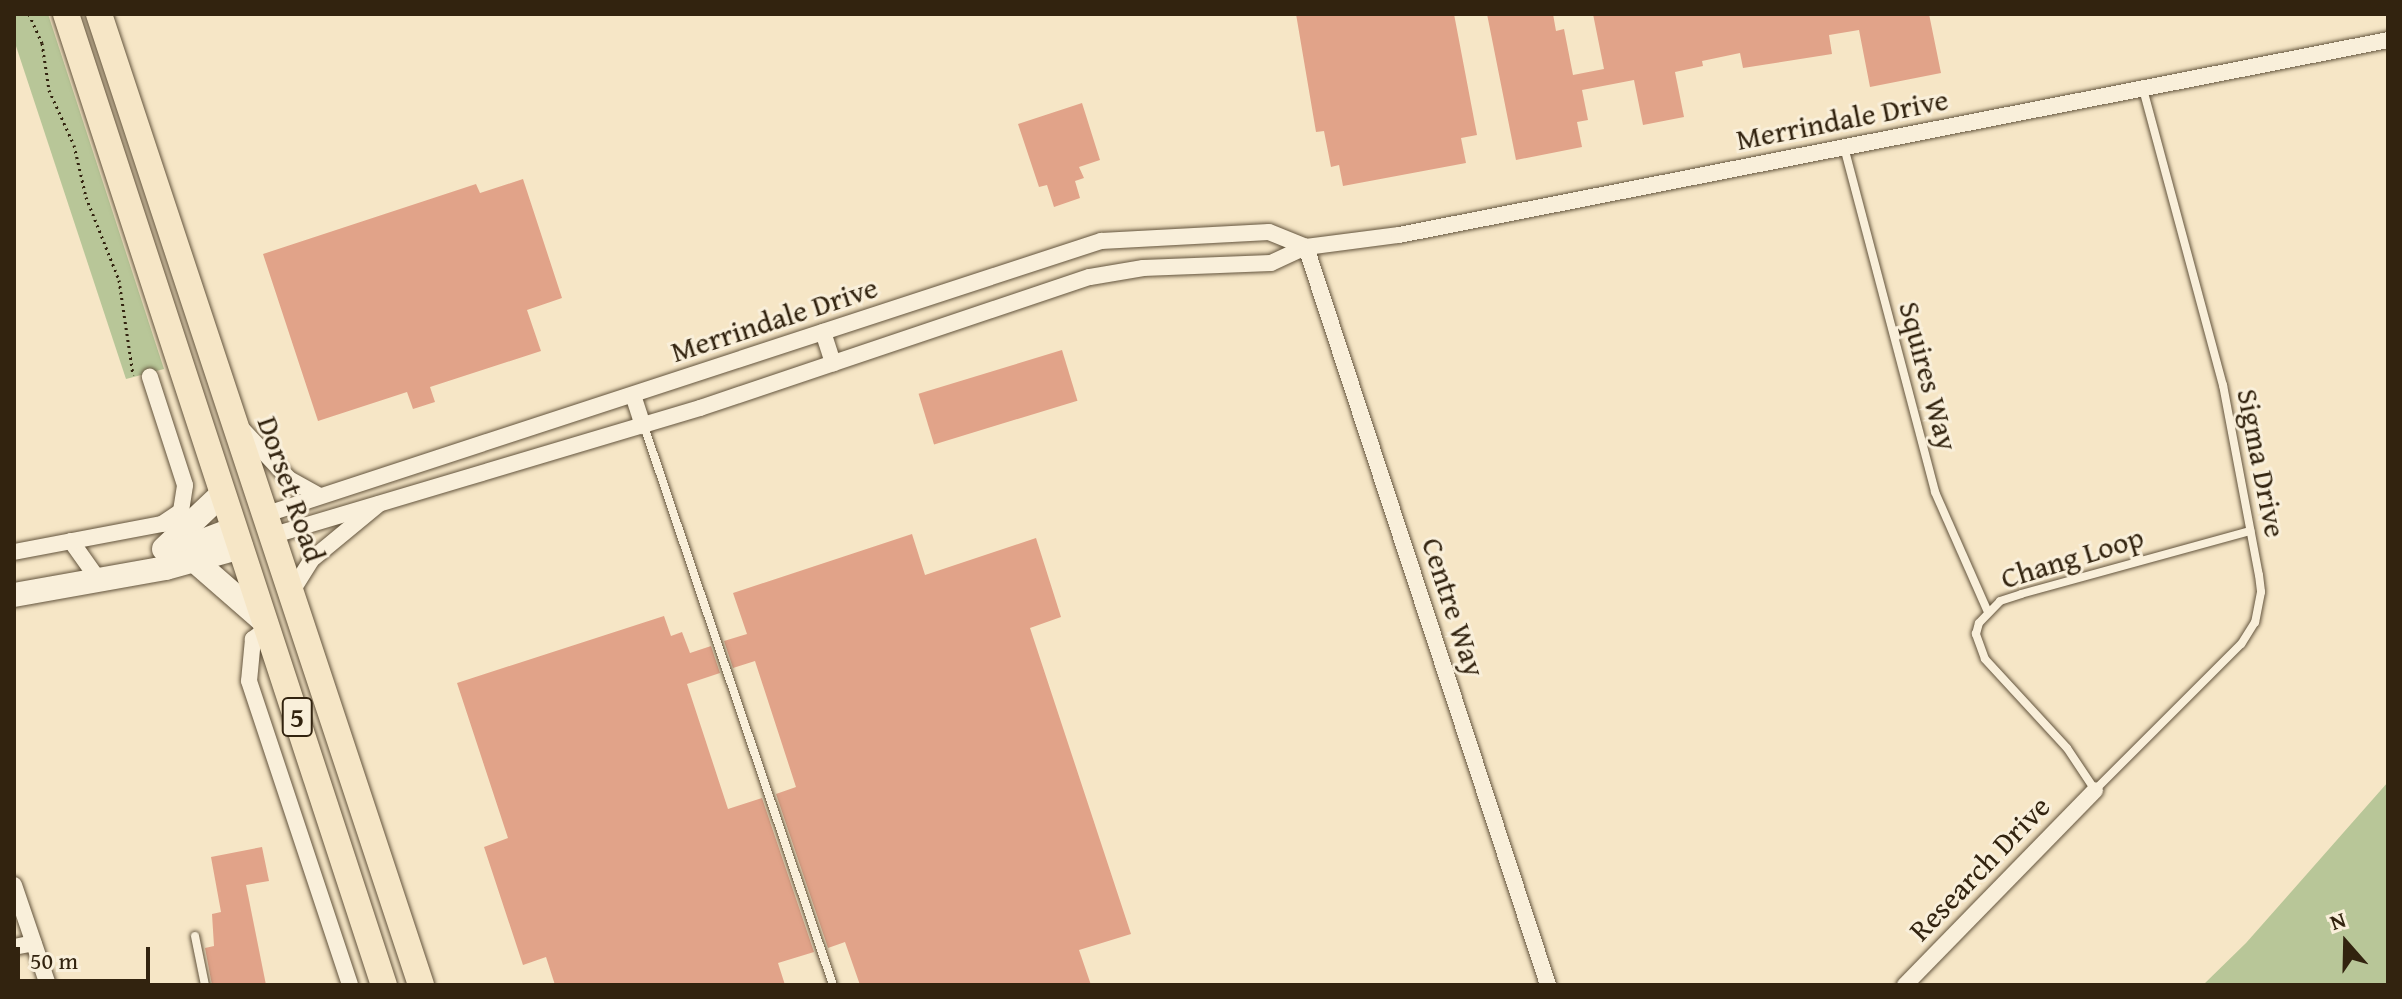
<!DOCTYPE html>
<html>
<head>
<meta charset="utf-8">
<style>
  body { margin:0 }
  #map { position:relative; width:2402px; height:999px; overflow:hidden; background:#f6e6c6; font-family:"Gentium Book Plus",serif }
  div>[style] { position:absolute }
  .green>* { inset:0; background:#b8c698 }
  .building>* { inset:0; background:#e1a389; transform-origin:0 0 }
  .path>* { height:3px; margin-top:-1.5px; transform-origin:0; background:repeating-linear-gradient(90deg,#32230f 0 2px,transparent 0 6px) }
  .roads { filter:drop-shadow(0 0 2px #63543d) drop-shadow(0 0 2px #63543d) }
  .service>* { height:8px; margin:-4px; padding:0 4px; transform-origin:4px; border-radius:4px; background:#f9efda }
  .minor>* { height:16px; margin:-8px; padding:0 8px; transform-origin:8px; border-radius:8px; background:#f9efda }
  .secondary>* { height:24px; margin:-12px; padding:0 12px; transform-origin:12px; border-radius:12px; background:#f9efda }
  .primary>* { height:26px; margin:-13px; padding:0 13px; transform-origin:13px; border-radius:13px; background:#f6e6c6 }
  span { translate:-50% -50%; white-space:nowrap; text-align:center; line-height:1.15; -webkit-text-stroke:6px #f9efda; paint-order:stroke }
  .shield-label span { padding:2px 6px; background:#f9efda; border:2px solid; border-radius:6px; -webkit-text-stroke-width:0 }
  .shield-label { font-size:28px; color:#32230f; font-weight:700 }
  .street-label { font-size:30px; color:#32230f }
  .frame { position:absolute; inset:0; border:16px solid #32230f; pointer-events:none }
  .north { position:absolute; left:2306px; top:903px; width:80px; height:80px; -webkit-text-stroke:6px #f9efda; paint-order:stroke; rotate:340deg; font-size:22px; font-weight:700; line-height:32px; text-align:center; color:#32230f }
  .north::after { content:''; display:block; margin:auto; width:28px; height:36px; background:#32230f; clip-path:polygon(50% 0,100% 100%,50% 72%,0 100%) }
  .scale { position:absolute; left:16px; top:947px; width:134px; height:36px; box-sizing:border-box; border:4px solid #32230f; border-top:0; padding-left:10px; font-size:24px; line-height:28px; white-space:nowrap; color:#32230f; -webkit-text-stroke:6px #f9efda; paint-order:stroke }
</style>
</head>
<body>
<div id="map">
  <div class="green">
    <i style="clip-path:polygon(14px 14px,48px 14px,164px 369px,126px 379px,14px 40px)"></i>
    <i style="clip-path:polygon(2388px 782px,2388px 985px,2203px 985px,2246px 943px)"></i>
  </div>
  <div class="building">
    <i style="clip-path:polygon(1296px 14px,1454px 14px,1477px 135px,1461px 138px,1466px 163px,1343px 186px,1339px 165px,1331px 167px,1324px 131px,1316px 132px)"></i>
    <i style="clip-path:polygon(1487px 14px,1553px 14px,1556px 31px,1564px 29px,1573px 75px,1604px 69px,1593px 14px,1929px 14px,1941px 73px,1870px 87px,1859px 30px,1829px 35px,1832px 54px,1743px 68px,1740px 53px,1702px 61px,1703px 66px,1675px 72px,1684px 117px,1643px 125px,1634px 80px,1582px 90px,1588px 120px,1577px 122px,1582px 147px,1516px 160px)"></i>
    <i style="clip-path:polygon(1082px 103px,1100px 160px,1079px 167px,1084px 178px,1075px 181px,1080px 198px,1054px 207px,1047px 185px,1039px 187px,1018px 124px)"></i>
    <i style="clip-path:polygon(523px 179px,562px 298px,527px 310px,541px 351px,430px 387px,435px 402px,413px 409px,407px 392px,318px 421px,263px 254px,476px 184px,480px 193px)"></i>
    <i style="left:1062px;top:350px;width:53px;height:150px;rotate:73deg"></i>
    <i style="clip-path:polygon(912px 534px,925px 575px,1036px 538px,1061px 617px,1030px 628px,1131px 934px,1079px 950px,1091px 985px,860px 985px,845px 942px,828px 948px,776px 794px,796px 787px,755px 661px,733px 668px,724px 641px,747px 634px,733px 593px)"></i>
    <i style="clip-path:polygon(664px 616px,671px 636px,682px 632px,690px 653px,711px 646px,720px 673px,687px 684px,728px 809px,762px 798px,814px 952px,778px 963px,785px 985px,555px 985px,546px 957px,523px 965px,484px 847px,508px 838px,457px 683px)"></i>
    <i style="clip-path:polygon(262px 847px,269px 881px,246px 885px,266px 985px,212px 985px,205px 948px,214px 946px,212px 914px,221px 912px,211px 857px)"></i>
  </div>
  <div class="path">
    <i style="left:29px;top:14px;width:32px;rotate:66deg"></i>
    <i style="left:42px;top:43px;width:48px;rotate:81.5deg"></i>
    <i style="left:49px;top:90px;width:60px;rotate:65.6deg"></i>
    <i style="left:74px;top:145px;width:53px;rotate:77deg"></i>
    <i style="left:86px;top:197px;width:89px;rotate:68.3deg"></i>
    <i style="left:119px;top:280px;width:96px;rotate:81.6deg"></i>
  </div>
  <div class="roads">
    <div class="service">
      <i style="left:2143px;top:89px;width:307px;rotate:74.9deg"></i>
      <i style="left:2223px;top:385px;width:193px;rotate:79.3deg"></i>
      <i style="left:2259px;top:575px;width:17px;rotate:83deg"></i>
      <i style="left:2261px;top:592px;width:31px;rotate:101deg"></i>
      <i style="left:2255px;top:622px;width:26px;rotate:122deg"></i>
      <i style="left:2241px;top:644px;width:206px;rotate:135deg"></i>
      <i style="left:2095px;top:790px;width:50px;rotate:-123.7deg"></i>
      <i style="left:2067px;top:748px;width:121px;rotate:-132.7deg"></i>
      <i style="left:1985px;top:659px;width:27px;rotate:-110deg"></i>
      <i style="left:1976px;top:634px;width:11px;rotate:-75deg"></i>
      <i style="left:1979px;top:623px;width:30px;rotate:-46deg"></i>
      <i style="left:2000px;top:601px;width:22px;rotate:-18deg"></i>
      <i style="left:2021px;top:594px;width:238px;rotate:-15.4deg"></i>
      <i style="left:1844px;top:147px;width:357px;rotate:75.2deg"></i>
      <i style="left:1935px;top:492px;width:129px;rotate:66.2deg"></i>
      <i style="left:644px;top:426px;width:590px;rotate:71.32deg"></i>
      <i style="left:195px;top:936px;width:50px;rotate:78.5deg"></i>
    </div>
    <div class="minor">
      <i style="left:1306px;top:247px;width:777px;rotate:71.84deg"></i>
      <i style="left:823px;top:332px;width:33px;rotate:72deg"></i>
      <i style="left:633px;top:395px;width:33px;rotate:72deg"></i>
      <i style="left:242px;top:429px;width:69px;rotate:46.8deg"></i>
      <i style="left:289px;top:479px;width:35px;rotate:29deg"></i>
      <i style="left:267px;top:514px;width:878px;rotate:-18.13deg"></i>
      <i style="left:1101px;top:241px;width:168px;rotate:-3.1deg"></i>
      <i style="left:1269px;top:232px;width:40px;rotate:22deg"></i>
      <i style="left:274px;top:535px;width:445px;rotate:-16.6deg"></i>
      <i style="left:700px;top:408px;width:411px;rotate:-18.6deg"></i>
      <i style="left:1090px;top:277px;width:54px;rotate:-9.6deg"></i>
      <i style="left:1143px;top:268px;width:128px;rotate:-2.2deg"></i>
      <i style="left:1271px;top:263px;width:38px;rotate:-25deg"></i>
      <i style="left:1306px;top:247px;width:94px;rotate:-7.4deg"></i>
      <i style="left:1399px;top:235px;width:1008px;rotate:-11.15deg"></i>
      <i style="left:71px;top:541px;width:47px;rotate:54.6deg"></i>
      <i style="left:14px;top:552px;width:151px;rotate:-10.7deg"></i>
      <i style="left:162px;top:524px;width:23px;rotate:-34deg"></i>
      <i style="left:181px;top:511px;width:26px;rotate:-81deg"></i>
      <i style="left:185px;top:485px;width:114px;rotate:-108deg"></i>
      <i style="left:292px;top:591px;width:36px;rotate:-58deg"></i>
      <i style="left:311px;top:560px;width:88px;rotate:-39.5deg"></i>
      <i style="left:268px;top:628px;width:19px;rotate:144deg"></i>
      <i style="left:253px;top:639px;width:42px;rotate:95.4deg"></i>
      <i style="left:249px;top:681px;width:320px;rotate:71.6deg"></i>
      <i style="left:14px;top:885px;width:106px;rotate:71.2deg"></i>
      <i style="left:14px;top:947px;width:20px;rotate:-11deg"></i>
      <i style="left:1905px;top:985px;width:272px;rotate:-45.7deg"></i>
    </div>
    <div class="secondary">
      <i style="left:164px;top:549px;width:79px;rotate:-43.5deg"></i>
      <i style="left:169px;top:554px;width:70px;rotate:-21deg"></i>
      <i style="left:195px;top:561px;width:94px;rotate:41.1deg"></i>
      <i style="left:14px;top:595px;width:154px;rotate:-10.1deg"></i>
      <i style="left:166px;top:568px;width:78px;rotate:-15.6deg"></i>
    </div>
    <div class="primary">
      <i style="left:66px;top:14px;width:1022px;rotate:71.87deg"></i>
      <i style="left:99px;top:14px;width:1023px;rotate:71.65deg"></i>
    </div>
  </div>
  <div class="shield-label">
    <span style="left:297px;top:717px">5</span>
  </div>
  <div class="street-label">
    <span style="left:1842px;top:119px;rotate:-11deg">Merrindale Drive</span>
    <span style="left:774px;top:319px;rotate:-18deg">Merrindale Drive</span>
    <span style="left:1929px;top:376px;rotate:75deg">Squires Way</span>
    <span style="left:2262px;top:463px;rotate:79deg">Sigma Drive</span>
    <span style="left:292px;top:489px;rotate:71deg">Dorset Road</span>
    <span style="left:2072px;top:557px;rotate:-17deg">Chang Loop</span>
    <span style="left:1454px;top:607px;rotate:72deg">Centre Way</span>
    <span style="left:1979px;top:868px;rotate:-46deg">Research Drive</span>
  </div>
  <div class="frame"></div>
  <div class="north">N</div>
  <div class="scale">50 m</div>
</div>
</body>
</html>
